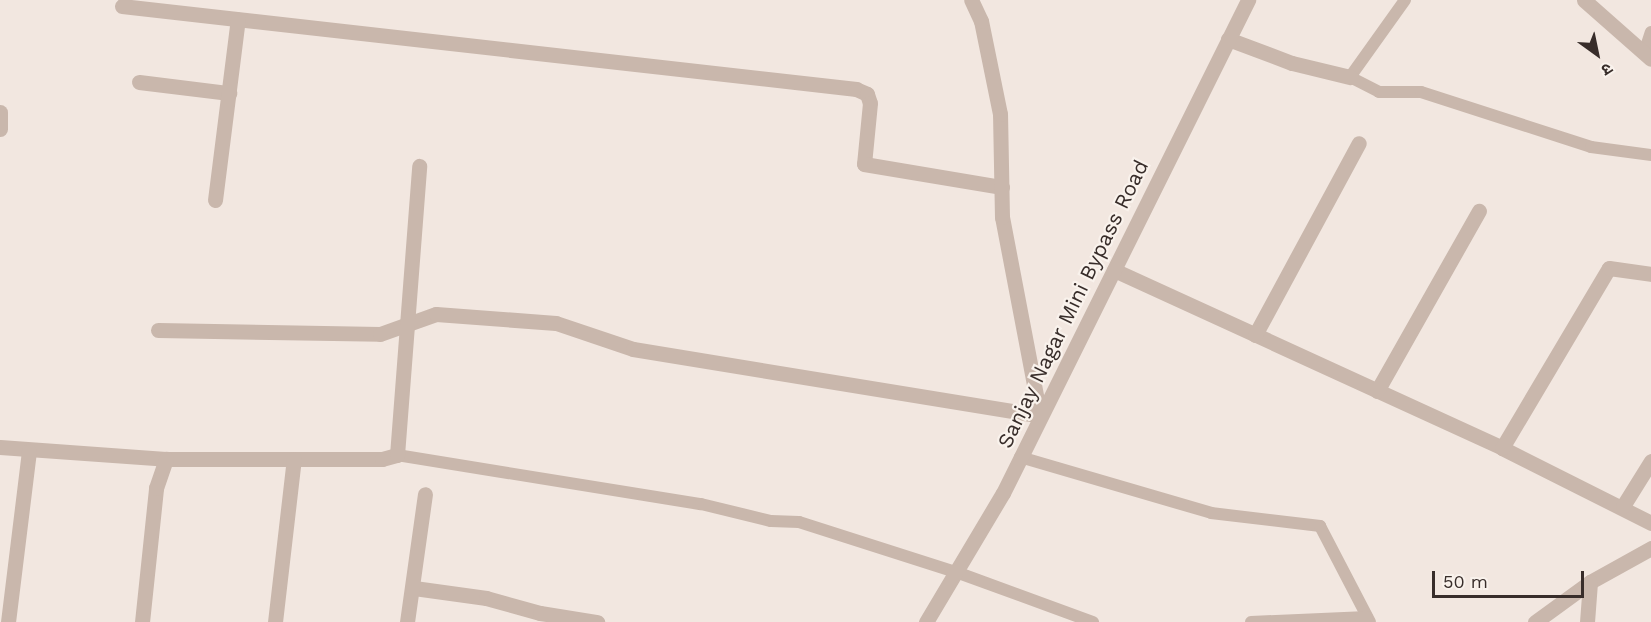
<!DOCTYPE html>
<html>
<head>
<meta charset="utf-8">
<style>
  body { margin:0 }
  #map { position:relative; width:1651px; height:622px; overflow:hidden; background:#f2e7e0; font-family:"Work Sans","Noto Sans Devanagari",sans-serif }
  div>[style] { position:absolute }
  .service>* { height:12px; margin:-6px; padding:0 6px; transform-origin:6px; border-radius:6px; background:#c9b7ac }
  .minor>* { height:15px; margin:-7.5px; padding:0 7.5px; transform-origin:7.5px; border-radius:7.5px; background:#c9b7ac }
  .tertiary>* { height:15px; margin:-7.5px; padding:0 7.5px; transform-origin:7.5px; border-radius:7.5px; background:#c9b7ac }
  span { translate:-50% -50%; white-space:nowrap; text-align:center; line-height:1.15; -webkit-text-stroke:4.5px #f9f2ec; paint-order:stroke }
  .street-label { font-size:21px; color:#382d2a }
  .north { position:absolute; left:1567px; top:24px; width:60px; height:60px; -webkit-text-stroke:4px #f9f2ec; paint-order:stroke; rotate:147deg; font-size:16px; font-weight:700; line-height:24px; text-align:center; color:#382d2a }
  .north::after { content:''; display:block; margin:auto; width:21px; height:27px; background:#382d2a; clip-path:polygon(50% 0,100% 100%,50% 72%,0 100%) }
  .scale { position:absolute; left:1432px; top:571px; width:152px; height:27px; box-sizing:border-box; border:3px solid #382d2a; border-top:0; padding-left:8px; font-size:18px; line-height:21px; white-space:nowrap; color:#382d2a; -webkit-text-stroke:4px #f9f2ec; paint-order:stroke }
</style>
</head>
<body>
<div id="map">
  <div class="service">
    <i style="left:1405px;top:0;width:95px;rotate:125.5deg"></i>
    <i style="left:1350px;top:77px;width:33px;rotate:27deg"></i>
    <i style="left:1379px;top:92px;width:42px"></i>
    <i style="left:1421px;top:92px;width:179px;rotate:17.9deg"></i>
    <i style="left:1591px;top:147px;width:61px;rotate:7.6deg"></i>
    <i style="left:1644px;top:53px;width:22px;rotate:-72deg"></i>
    <i style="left:397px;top:455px;width:308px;rotate:9.2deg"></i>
    <i style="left:701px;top:504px;width:72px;rotate:13.7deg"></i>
    <i style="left:771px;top:521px;width:28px;rotate:2deg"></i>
    <i style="left:799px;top:522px;width:165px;rotate:17.7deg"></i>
    <i style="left:956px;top:572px;width:146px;rotate:20.1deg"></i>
    <i style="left:1020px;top:457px;width:199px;rotate:16.3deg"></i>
    <i style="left:1211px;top:513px;width:110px;rotate:6.8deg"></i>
    <i style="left:1320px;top:526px;width:108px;rotate:62.5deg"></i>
    <i style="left:1251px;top:622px;width:116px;rotate:-2.5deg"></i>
  </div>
  <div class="minor">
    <i style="left:1584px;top:0;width:89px;rotate:41.4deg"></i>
    <i style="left:122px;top:6px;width:739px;rotate:6.45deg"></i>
    <i style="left:856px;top:89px;width:12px;rotate:24deg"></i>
    <i style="left:867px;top:94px;width:9px;rotate:72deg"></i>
    <i style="left:870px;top:103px;width:61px;rotate:95.6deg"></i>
    <i style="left:864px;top:164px;width:140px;rotate:9.5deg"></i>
    <i style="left:1228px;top:39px;width:68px;rotate:20.6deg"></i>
    <i style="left:1292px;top:63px;width:60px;rotate:13.6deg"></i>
    <i style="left:139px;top:82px;width:91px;rotate:7deg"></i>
    <i style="left:0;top:112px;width:17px;rotate:90deg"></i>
    <i style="left:215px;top:200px;width:182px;rotate:-82.8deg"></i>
    <i style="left:1114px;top:270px;width:427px;rotate:24.6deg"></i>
    <i style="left:1502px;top:448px;width:167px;rotate:26.7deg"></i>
    <i style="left:158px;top:330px;width:222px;rotate:1deg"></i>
    <i style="left:380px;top:334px;width:59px;rotate:-19.7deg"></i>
    <i style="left:436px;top:314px;width:120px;rotate:4.3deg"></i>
    <i style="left:556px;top:323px;width:81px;rotate:18.7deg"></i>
    <i style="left:633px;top:349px;width:412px;rotate:9.3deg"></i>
    <i style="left:1040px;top:416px;width:203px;rotate:-100.8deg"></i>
    <i style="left:1002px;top:217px;width:103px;rotate:-91.1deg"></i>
    <i style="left:1000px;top:114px;width:95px;rotate:-101.5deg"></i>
    <i style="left:981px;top:21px;width:23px;rotate:-115deg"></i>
    <i style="left:1255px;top:335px;width:218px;rotate:-61.6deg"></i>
    <i style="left:1377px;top:391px;width:207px;rotate:-60.5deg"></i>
    <i style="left:0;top:447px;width:166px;rotate:4.1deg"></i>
    <i style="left:166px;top:459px;width:216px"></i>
    <i style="left:382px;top:459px;width:16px;rotate:-15deg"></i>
    <i style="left:397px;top:455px;width:290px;rotate:-85.6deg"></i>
    <i style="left:1502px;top:448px;width:209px;rotate:-59.3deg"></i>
    <i style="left:1609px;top:268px;width:42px;rotate:8.1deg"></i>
    <i style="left:1623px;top:506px;width:53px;rotate:-58.1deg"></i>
    <i style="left:414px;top:588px;width:73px;rotate:7.9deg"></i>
    <i style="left:486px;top:598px;width:56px;rotate:15.5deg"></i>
    <i style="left:540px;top:613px;width:58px;rotate:9deg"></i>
    <i style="left:8px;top:622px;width:172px;rotate:-83deg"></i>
    <i style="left:142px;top:622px;width:135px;rotate:-84deg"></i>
    <i style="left:156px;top:488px;width:31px;rotate:-71deg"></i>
    <i style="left:275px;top:622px;width:164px;rotate:-83.4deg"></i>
    <i style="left:407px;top:622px;width:129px;rotate:-82deg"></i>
    <i style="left:1535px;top:622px;width:68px;rotate:-36deg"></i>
    <i style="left:1590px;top:582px;width:70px;rotate:-29.1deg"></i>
    <i style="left:1587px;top:622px;width:40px;rotate:-85.7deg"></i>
  </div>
  <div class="tertiary">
    <i style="left:926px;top:622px;width:150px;rotate:-59.2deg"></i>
    <i style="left:1003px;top:493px;width:551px;rotate:-63.57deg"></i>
  </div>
  <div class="street-label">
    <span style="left:1073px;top:304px;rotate:-64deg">Sanjay Nagar Mini Bypass Road</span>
  </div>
  <div class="north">उ</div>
  <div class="scale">50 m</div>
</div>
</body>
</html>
